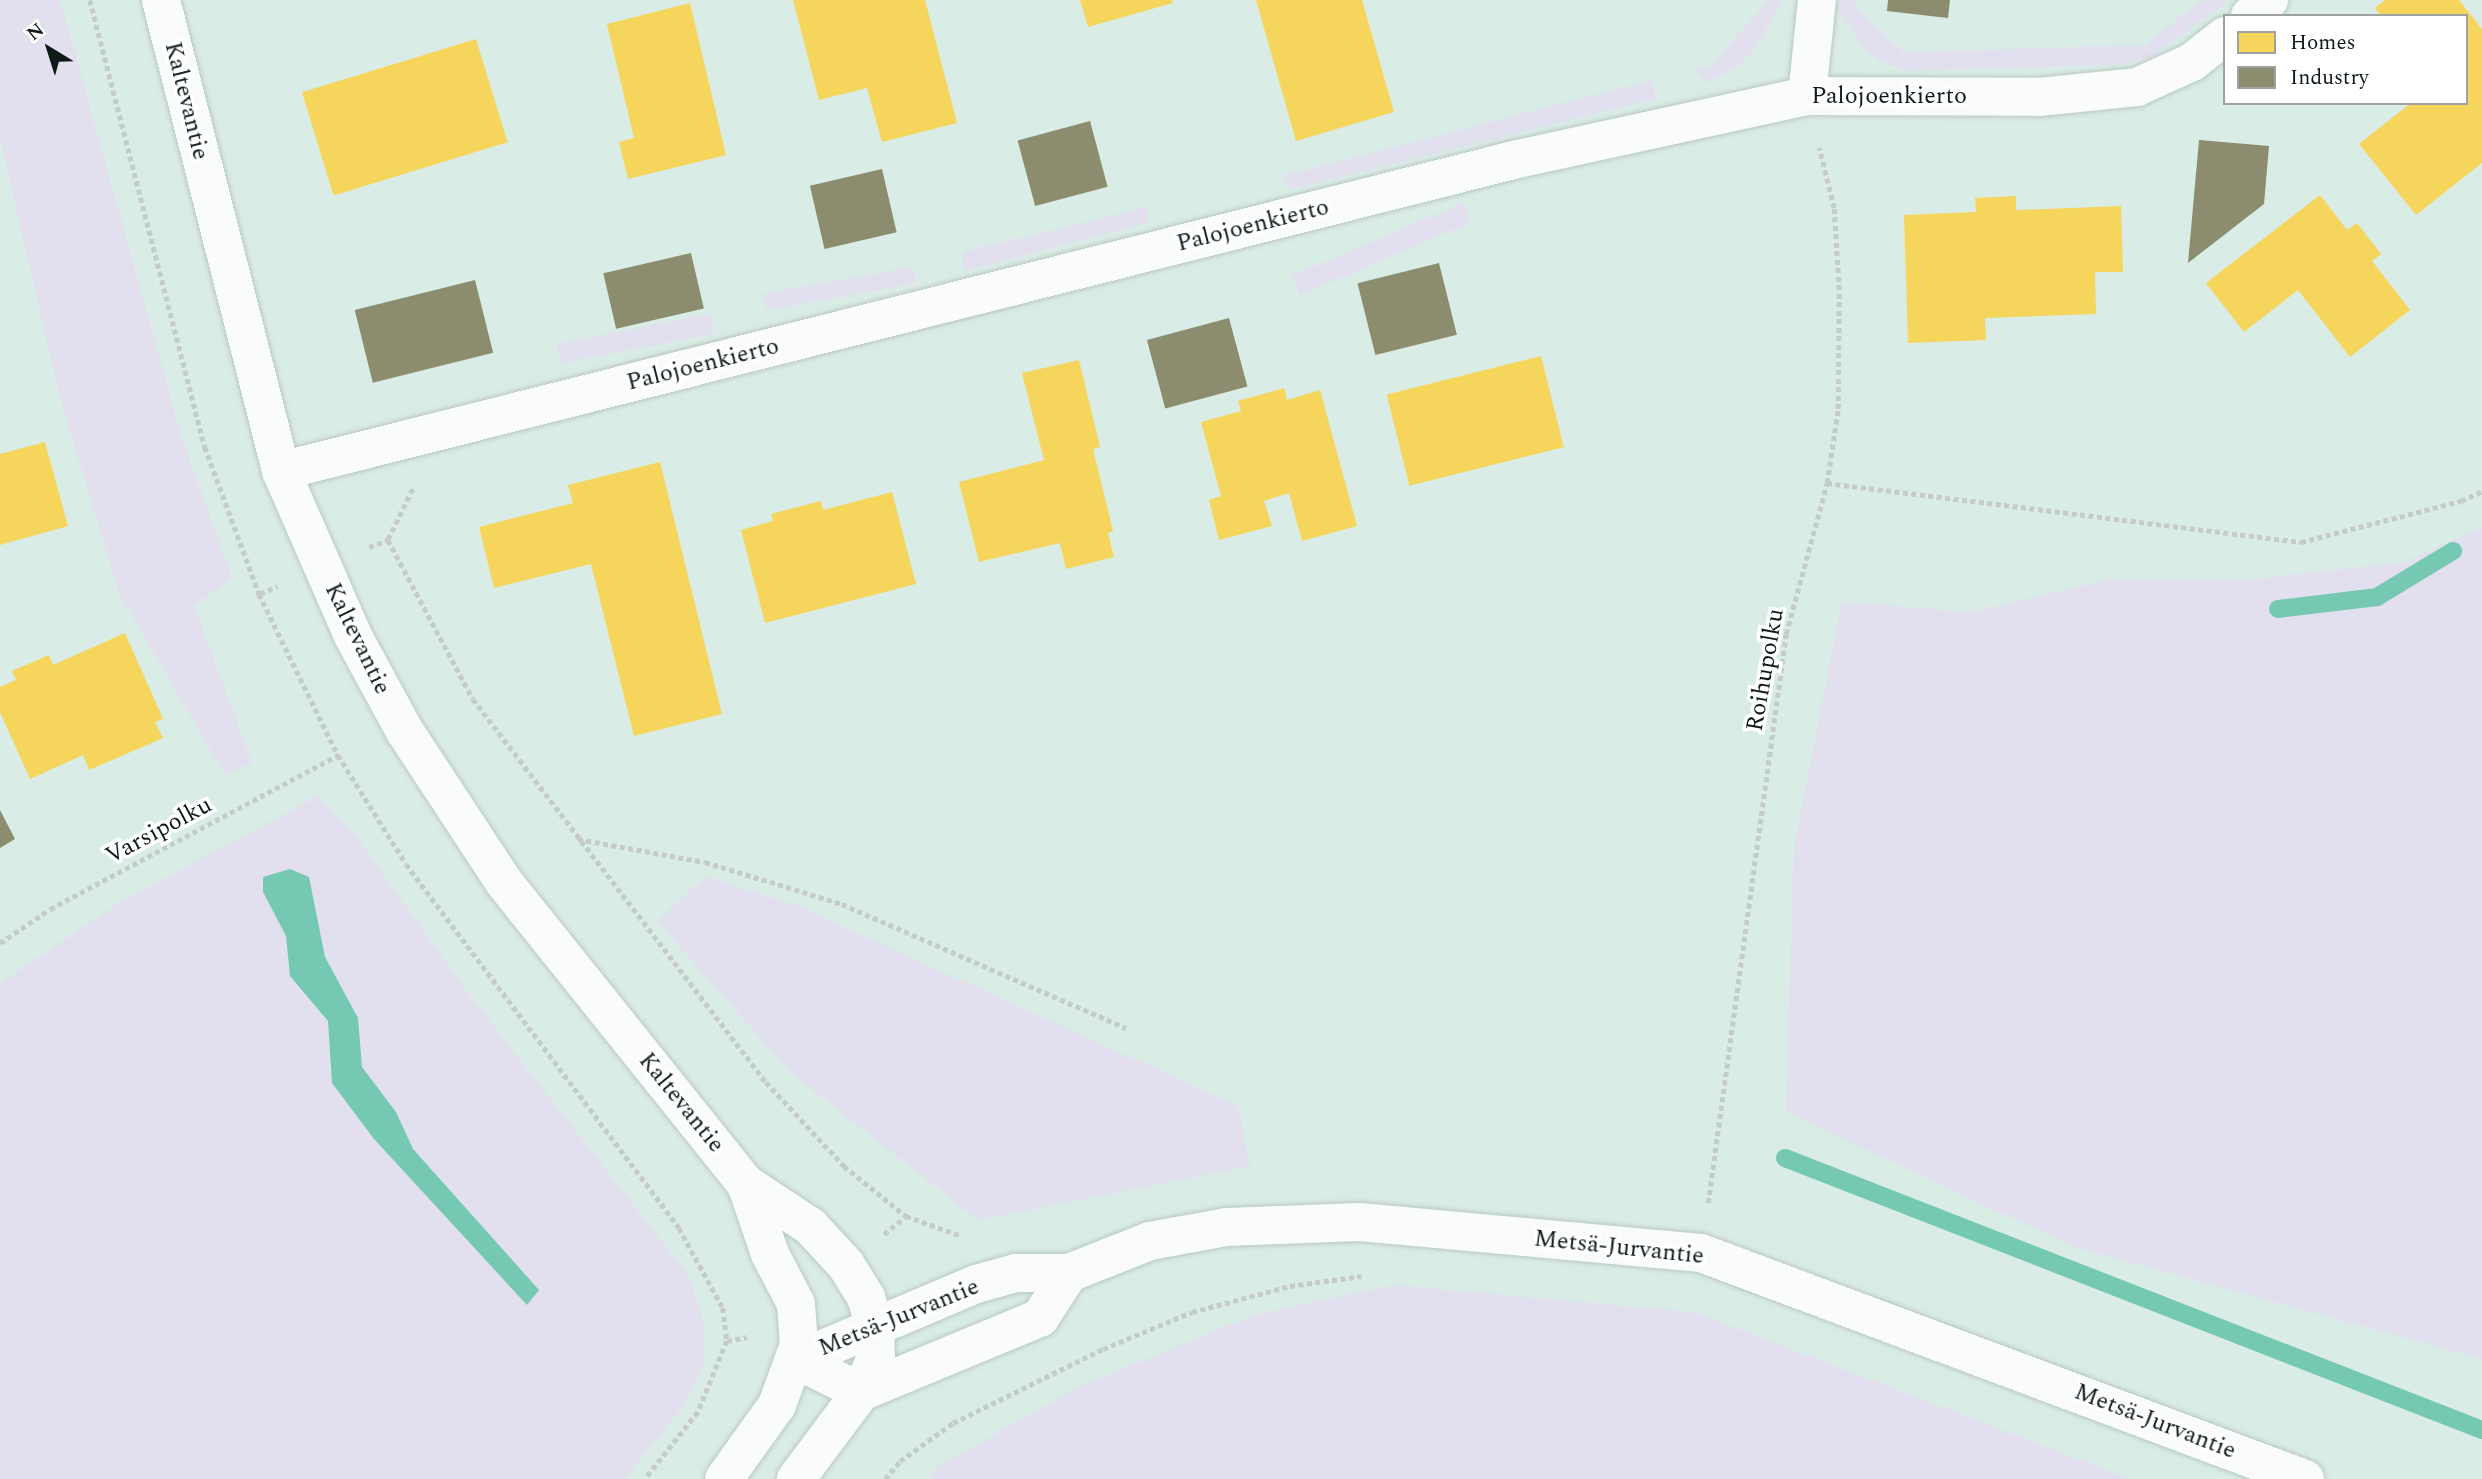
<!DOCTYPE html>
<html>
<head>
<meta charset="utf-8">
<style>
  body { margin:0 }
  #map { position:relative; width:2482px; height:1479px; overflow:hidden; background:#d9ece5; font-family:Spectral,serif }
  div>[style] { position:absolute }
  .green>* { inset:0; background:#e2dfef; transform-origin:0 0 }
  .water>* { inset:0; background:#75c8b2 }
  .homes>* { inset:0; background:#f6d55c; transform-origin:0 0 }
  .industry>* { inset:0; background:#8c8c6e; transform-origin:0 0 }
  .stream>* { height:18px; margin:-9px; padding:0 9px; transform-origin:9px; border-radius:9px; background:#75c8b2 }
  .path>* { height:4.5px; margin-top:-2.25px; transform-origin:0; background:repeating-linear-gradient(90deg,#c4cbc8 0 5px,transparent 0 8.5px) }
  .roads { filter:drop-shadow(0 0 2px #b9c8c2) drop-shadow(0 0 2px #b9c8c2) }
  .minor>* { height:38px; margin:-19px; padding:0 19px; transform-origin:19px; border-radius:19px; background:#f9fcfb }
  span { translate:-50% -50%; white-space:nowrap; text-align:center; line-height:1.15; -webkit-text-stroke:7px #fff; paint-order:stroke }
  .street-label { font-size:24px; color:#0d1a16 }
  .legend { position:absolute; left:2223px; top:14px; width:245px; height:91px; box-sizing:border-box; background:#fff; border:2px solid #9ea3a2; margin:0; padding:9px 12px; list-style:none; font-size:21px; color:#0d1a16 }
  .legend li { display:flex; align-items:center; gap:14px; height:35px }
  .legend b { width:35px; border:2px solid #9ea3a2 }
  .north { position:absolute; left:14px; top:14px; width:70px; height:70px; -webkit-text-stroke:5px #fff; paint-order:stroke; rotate:322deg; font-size:19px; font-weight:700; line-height:28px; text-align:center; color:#0d1a16 }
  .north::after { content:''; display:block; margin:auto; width:24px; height:32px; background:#0d1a16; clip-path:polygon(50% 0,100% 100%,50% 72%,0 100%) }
</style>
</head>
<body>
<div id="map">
  <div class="green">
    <i style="clip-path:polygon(0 0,60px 0,182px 439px,232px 578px,194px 606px,252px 763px,225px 775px,119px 593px,60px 397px,0 138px)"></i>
    <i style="clip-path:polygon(1769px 0,1782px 0,1758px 44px,1738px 67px,1706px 83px,1694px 68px,1709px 67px)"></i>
    <i style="clip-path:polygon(1841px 0,1856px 0,1855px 6px,1903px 52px,2145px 45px,2201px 0,2229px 0,2152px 57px,2118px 65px,1905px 71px,1879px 60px,1860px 44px,1840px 11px)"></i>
    <i style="clip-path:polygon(1652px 80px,1656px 99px,1290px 189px,1283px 176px)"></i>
    <i style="left:1463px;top:203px;width:21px;height:186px;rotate:67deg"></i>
    <i style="clip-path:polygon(1148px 207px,1148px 223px,964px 271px,962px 252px)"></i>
    <i style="left:913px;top:267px;width:17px;height:152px;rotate:80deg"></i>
    <i style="left:710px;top:314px;width:20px;height:156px;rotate:79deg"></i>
    <i style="clip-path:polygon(2482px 527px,2482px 1359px,2074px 1247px,1786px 1112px,1794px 848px,1842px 602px,1971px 612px,2112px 579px,2255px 579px,2405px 562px)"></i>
    <i style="clip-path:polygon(318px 796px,352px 831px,471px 997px,688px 1275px,704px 1322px,705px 1359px,686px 1403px,624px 1479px,0 1479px,0 983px,124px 900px)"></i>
    <i style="clip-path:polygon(705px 877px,793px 904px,1238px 1106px,1250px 1166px,978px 1220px,791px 1073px,657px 921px)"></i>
    <i style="clip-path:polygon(1394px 1285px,1694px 1312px,2130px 1479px,929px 1479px,937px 1467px,1081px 1386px,1254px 1315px)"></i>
  </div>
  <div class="water">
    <i style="clip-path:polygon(290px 869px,309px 877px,325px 957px,358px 1018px,362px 1067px,396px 1112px,413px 1149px,539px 1290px,527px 1305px,374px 1139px,332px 1083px,328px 1021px,290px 976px,286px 936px,263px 892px,263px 877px)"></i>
  </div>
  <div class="homes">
    <i style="clip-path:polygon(793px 0,925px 0,957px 123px,882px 142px,867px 88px,819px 100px)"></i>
    <i style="clip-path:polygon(1080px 0,1172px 0,1173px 3px,1088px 27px)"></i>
    <i style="clip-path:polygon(1256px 0,1362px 0,1394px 112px,1296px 141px)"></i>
    <i style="clip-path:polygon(2385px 0,2459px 0,2482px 29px,2482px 163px,2416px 215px,2359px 144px,2411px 103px,2466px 103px,2466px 16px,2381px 16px,2375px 8px)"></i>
    <i style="clip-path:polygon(690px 3px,726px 155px,628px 179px,619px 142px,634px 138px,607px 24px)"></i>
    <i style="left:476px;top:39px;width:108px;height:182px;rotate:73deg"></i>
    <i style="clip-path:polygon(2320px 195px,2347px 230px,2357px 223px,2381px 254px,2372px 261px,2410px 310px,2350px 357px,2298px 290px,2244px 332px,2206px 283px)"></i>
    <i style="clip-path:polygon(2016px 196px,2016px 210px,2121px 206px,2123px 272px,2095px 272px,2096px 314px,1985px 318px,1986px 340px,1908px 343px,1904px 215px,1976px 212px,1975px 198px)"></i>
    <i style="left:1541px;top:356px;width:94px;height:159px;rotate:76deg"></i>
    <i style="clip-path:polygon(1079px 360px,1100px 447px,1093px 449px,1113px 531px,1108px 533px,1114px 557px,1066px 569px,1060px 543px,979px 562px,959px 482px,1044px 460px,1022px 373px)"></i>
    <i style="clip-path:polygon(1284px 388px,1287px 400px,1320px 390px,1357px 526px,1302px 541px,1289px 493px,1264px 501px,1272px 526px,1219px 540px,1209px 500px,1221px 496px,1201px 422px,1241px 411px,1238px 401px)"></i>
    <i style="clip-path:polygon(45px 442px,68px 526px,0 545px,0 454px)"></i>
    <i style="clip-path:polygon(660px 462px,722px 714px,634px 736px,591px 564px,494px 588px,479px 527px,573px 503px,568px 485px)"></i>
    <i style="clip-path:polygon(892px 492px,916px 584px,765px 623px,741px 530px,773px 521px,771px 514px,821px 501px,823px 510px)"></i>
    <i style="clip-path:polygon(125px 633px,163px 719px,155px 722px,163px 738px,89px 770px,83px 755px,30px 779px,0 712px,0 687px,16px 680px,12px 671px,49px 655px,53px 665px)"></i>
  </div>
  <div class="industry">
    <i style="clip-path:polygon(1888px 0,1950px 0,1948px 18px,1887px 11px)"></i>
    <i style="left:1090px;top:121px;width:68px;height:75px;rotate:75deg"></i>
    <i style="clip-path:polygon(2199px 140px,2269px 146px,2264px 204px,2188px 263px)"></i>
    <i style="left:882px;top:169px;width:65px;height:74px;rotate:77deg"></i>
    <i style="left:691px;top:253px;width:57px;height:90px;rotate:77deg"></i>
    <i style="left:1439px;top:263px;width:74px;height:84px;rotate:76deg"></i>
    <i style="left:475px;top:280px;width:75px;height:124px;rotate:76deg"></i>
    <i style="left:1229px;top:318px;width:71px;height:85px;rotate:75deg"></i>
    <i style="clip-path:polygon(0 810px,15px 839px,0 848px)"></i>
  </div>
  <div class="stream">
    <i style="left:2278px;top:609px;width:100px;rotate:-6.9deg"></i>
    <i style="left:2377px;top:597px;width:89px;rotate:-31.2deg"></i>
    <i style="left:1785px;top:1158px;width:748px;rotate:21.32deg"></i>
  </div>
  <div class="path">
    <i style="left:90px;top:0;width:462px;rotate:75.6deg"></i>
    <i style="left:205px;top:447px;width:157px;rotate:69.8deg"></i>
    <i style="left:259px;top:594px;width:179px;rotate:63.9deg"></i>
    <i style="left:338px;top:755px;width:128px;rotate:58deg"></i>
    <i style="left:406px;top:864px;width:455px;rotate:53.1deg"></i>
    <i style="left:679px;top:1228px;width:91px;rotate:61.2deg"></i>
    <i style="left:723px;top:1308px;width:33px;rotate:83deg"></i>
    <i style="left:727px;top:1341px;width:77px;rotate:112.2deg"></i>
    <i style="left:698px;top:1412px;width:85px;rotate:128.3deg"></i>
    <i style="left:1827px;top:483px;width:478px;rotate:7.1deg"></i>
    <i style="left:2301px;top:542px;width:165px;rotate:-14.4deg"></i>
    <i style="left:2461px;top:501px;width:23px;rotate:-25deg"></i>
    <i style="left:413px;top:489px;width:57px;rotate:116.1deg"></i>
    <i style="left:388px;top:540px;width:180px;rotate:61.9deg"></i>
    <i style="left:473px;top:699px;width:482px;rotate:52.6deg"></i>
    <i style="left:766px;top:1082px;width:115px;rotate:47.1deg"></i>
    <i style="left:844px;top:1166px;width:80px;rotate:38.9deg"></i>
    <i style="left:906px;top:1216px;width:56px;rotate:19.7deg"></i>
    <i style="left:369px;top:547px;width:20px;rotate:-20deg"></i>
    <i style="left:260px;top:594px;width:19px;rotate:-25deg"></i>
    <i style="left:578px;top:839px;width:129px;rotate:10.3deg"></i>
    <i style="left:705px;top:862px;width:143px;rotate:17deg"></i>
    <i style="left:842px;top:904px;width:310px;rotate:23.6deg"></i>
    <i style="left:0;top:943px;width:60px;rotate:-34.2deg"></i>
    <i style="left:50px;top:909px;width:327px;rotate:-28.1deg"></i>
    <i style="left:1708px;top:1203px;width:574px;rotate:-82.19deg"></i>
    <i style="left:1786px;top:634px;width:156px;rotate:-74.8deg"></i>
    <i style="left:1827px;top:483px;width:75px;rotate:-81.5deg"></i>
    <i style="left:1838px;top:409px;width:119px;rotate:-89.5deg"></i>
    <i style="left:1839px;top:290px;width:82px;rotate:-93.5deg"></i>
    <i style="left:1834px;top:208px;width:62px;rotate:-104deg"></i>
    <i style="left:884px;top:1234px;width:28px;rotate:-39deg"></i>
    <i style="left:727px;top:1341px;width:20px;rotate:-11deg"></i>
    <i style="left:885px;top:1479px;width:23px;rotate:-50deg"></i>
    <i style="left:900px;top:1461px;width:65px;rotate:-35.6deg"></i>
    <i style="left:953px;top:1423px;width:167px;rotate:-26.3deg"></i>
    <i style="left:1103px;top:1349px;width:96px;rotate:-22.6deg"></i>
    <i style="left:1192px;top:1312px;width:101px;rotate:-14.9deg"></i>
    <i style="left:1290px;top:1286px;width:72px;rotate:-8deg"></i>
  </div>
  <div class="roads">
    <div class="minor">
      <i style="left:161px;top:0;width:486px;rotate:75.7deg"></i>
      <i style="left:281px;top:471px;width:180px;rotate:66.4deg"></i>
      <i style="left:353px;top:636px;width:107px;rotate:61.5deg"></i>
      <i style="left:404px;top:730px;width:181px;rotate:56.7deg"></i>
      <i style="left:503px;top:881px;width:388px;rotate:51.3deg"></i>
      <i style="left:746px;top:1184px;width:77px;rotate:33.3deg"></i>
      <i style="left:810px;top:1226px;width:53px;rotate:47.3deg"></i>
      <i style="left:846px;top:1265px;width:38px;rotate:58deg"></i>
      <i style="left:866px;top:1297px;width:32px;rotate:74deg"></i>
      <i style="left:875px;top:1328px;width:29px;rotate:88deg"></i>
      <i style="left:876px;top:1357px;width:38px;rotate:113deg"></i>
      <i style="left:861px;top:1392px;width:109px;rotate:126.8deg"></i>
      <i style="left:2250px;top:16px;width:25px;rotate:-40deg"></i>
      <i style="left:1807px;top:96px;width:97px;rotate:-84.1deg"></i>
      <i style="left:281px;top:471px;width:1276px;rotate:-14.16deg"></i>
      <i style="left:1518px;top:159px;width:296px;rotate:-12.3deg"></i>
      <i style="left:1807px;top:96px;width:232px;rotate:0.2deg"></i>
      <i style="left:2039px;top:97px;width:99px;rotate:-5.8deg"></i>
      <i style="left:2137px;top:87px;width:60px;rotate:-24.4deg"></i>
      <i style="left:2192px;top:62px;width:42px;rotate:-38.2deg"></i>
      <i style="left:797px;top:1360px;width:194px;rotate:-23deg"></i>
      <i style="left:976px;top:1284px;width:41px;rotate:-15.4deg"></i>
      <i style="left:1016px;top:1273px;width:53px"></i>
      <i style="left:1069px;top:1273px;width:87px;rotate:-21.6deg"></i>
      <i style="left:1150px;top:1241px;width:77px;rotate:-10.4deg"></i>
      <i style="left:1226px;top:1227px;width:134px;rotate:-2.1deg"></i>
      <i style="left:1360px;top:1222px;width:342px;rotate:5.2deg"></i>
      <i style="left:1701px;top:1253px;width:645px;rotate:20.51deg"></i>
      <i style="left:797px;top:1360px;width:72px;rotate:26.6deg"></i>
      <i style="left:861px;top:1392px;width:194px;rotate:-22.5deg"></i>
      <i style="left:1040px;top:1318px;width:54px;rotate:-57.2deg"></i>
      <i style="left:724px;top:1479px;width:91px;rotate:-54.4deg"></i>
      <i style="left:777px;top:1405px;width:64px;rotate:-69.9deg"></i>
      <i style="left:799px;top:1345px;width:41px;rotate:-94.2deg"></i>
      <i style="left:796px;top:1304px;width:56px;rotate:-117.5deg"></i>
      <i style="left:770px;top:1254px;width:74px;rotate:-108.9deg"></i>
    </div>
  </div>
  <div class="street-label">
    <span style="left:1889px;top:97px">Palojoenkierto</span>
    <span style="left:186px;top:101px;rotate:76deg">Kaltevantie</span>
    <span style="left:1253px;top:226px;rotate:-14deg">Palojoenkierto</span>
    <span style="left:703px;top:365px;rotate:-14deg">Palojoenkierto</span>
    <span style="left:357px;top:639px;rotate:64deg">Kaltevantie</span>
    <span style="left:1766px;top:670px;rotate:-80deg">Roihupolku</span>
    <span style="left:159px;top:831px;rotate:-28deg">Varsipolku</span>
    <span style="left:681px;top:1103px;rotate:51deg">Kaltevantie</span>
    <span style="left:1619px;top:1248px;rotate:6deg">Metsä-Jurvantie</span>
    <span style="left:899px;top:1318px;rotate:-22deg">Metsä-Jurvantie</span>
    <span style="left:2155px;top:1422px;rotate:21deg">Metsä-Jurvantie</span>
  </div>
  <ul class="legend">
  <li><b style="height:19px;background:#f6d55c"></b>Homes</li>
  <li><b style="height:19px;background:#8c8c6e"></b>Industry</li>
  </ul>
  <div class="north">N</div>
</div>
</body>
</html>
